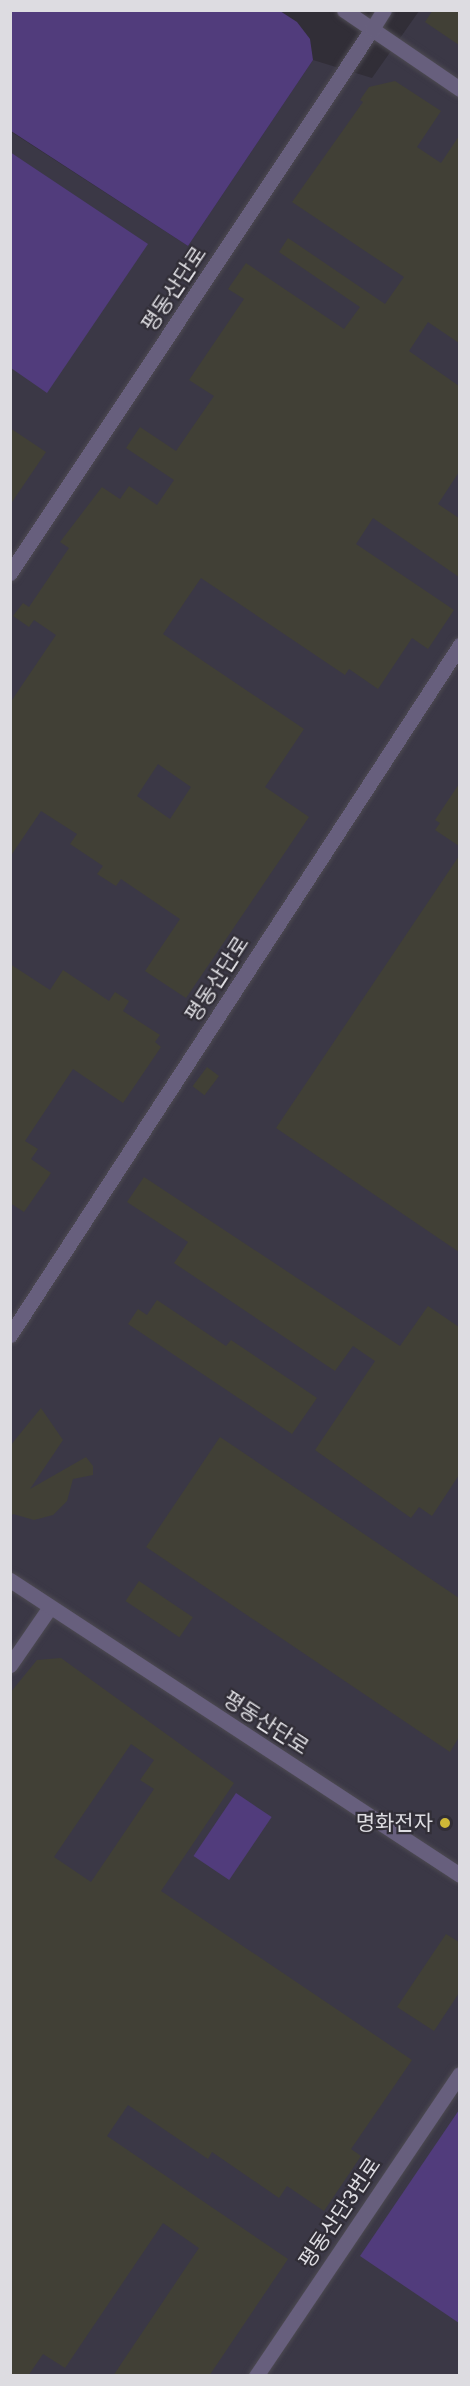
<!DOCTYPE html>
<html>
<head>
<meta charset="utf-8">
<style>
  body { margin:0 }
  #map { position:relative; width:470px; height:2386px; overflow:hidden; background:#312e37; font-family:Arial,"Noto Sans KR",sans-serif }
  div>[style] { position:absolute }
  .built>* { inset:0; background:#3b3846 }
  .green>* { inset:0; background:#513c7c; transform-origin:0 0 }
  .building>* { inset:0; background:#414036; transform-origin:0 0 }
  .roads { filter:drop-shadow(0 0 2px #4d4a52) drop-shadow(0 0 2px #4d4a52) }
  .minor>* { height:15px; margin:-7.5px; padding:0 7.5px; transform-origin:7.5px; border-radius:7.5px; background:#675f7d }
  .tertiary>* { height:15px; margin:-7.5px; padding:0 7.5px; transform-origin:7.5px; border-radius:7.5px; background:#675f7d }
  .dots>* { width:16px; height:16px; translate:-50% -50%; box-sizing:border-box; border:3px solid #312e37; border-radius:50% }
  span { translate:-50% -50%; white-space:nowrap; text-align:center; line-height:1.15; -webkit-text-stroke:4.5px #312e37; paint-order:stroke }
  .street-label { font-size:21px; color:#dddce1 }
  .poi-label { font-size:21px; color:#dddce1 }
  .right { translate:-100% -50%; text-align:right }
  .frame { position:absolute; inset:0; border:12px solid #dddce1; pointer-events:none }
</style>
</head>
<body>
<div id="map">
  <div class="built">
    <i style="clip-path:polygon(419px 11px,459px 11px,459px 2375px,11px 2375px,10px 131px,188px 246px,313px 60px,372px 78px)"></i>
  </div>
  <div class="green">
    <i style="clip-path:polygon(10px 11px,280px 11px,297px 22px,310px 39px,313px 60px,188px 246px,11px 131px)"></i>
    <i style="clip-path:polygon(10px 152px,148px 244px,47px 393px,11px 368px)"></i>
    <i style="left:236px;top:1793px;width:43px;height:76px;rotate:34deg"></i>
    <i style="clip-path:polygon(459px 2110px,459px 2323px,360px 2256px)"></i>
  </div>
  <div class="building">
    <i style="clip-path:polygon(433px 10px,459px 10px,459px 45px,425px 22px)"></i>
    <i style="clip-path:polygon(evenodd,395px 81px,441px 111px,417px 147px,441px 163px,459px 136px,459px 343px,428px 322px,409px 351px,459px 386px,459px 472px,438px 504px,459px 518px,459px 577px,373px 518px,356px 544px,454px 610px,428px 649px,412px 638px,378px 689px,349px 669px,345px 675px,201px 578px,188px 597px,163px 634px,304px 729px,265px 787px,309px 817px,186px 998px,145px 971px,180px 919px,121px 879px,116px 886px,97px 874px,103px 866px,70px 844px,77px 834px,41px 811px,10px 857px,10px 703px,56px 635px,34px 620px,29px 627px,13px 616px,23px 603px,29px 607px,69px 548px,60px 542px,102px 487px,120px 499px,129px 486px,157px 505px,174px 480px,126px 448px,140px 427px,176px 451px,214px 396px,189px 380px,244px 299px,228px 289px,246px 263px,344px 329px,360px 307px,279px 252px,288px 238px,385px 304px,404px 277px,292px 202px,363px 102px,360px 100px,369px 87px,395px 81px,158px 764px,191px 787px,170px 819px,137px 796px,158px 764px)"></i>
    <i style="clip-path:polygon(10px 428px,46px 452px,10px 505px)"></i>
    <i style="clip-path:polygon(459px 784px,459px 846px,435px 830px,440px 823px,435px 820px)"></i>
    <i style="clip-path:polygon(459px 856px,459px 1252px,276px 1128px)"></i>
    <i style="clip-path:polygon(10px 964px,50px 990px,63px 970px,109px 1001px,115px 992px,129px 1001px,123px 1011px,160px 1035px,155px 1042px,161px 1047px,123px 1103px,73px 1069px,25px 1141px,38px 1149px,31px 1159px,51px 1173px,24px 1212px,10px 1203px)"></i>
    <i style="left:207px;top:1067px;width:15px;height:24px;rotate:37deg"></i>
    <i style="clip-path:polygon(144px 1177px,400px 1346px,428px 1306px,459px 1327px,459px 1475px,432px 1516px,419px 1507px,411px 1518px,315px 1450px,375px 1361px,353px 1346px,335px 1371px,174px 1263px,188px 1242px,127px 1202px)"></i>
    <i style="clip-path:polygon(157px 1300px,226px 1346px,231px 1340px,317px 1398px,292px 1434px,128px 1324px,138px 1309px,147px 1315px)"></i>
    <i style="clip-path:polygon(41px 1408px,63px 1440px,30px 1489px,86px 1457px,93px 1466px,93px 1475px,73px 1479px,67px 1501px,53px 1515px,34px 1520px,13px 1514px,10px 1518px,10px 1446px)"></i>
    <i style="clip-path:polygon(220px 1437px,459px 1598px,459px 1737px,450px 1752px,146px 1547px)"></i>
    <i style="left:139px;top:1581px;width:65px;height:24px;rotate:34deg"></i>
    <i style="clip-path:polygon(evenodd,61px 1658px,234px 1783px,161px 1891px,412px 2060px,351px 2149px,361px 2156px,324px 2211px,287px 2186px,279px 2198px,212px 2152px,208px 2159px,128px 2105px,107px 2136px,288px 2259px,209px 2376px,113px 2376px,199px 2248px,163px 2223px,65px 2368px,43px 2354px,28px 2376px,10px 2376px,10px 1693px,37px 1660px,61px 1658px,131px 1744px,154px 1760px,140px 1780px,154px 1789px,91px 1882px,54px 1857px,131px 1744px)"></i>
    <i style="clip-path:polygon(446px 1934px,459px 1942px,459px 1993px,434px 2031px,397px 2007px)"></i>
  </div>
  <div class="roads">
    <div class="minor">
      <i style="left:344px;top:10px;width:140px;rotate:34.3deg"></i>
      <i style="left:10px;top:573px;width:653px;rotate:-56.36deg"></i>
      <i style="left:10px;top:1335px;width:824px;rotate:-56.89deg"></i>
      <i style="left:10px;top:1665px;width:70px;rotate:-55.4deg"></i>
    </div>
    <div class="tertiary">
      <i style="left:372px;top:29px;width:22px;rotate:-58deg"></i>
      <i style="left:10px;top:1580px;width:538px;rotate:33.25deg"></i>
      <i style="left:256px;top:2376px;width:364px;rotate:-56deg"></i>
    </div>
  </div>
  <div class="dots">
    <i style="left:445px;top:1823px;background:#ceb837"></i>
  </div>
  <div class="street-label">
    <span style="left:174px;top:289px;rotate:-56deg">평동산단로</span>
    <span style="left:217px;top:979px;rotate:-57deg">평동산단로</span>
    <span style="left:266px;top:1723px;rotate:33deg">평동산단로</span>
    <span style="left:340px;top:2213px;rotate:-56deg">평동산단3번로</span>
  </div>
  <div class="poi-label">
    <span class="right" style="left:433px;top:1823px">명화전자</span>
  </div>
  <div class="frame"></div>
</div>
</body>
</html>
